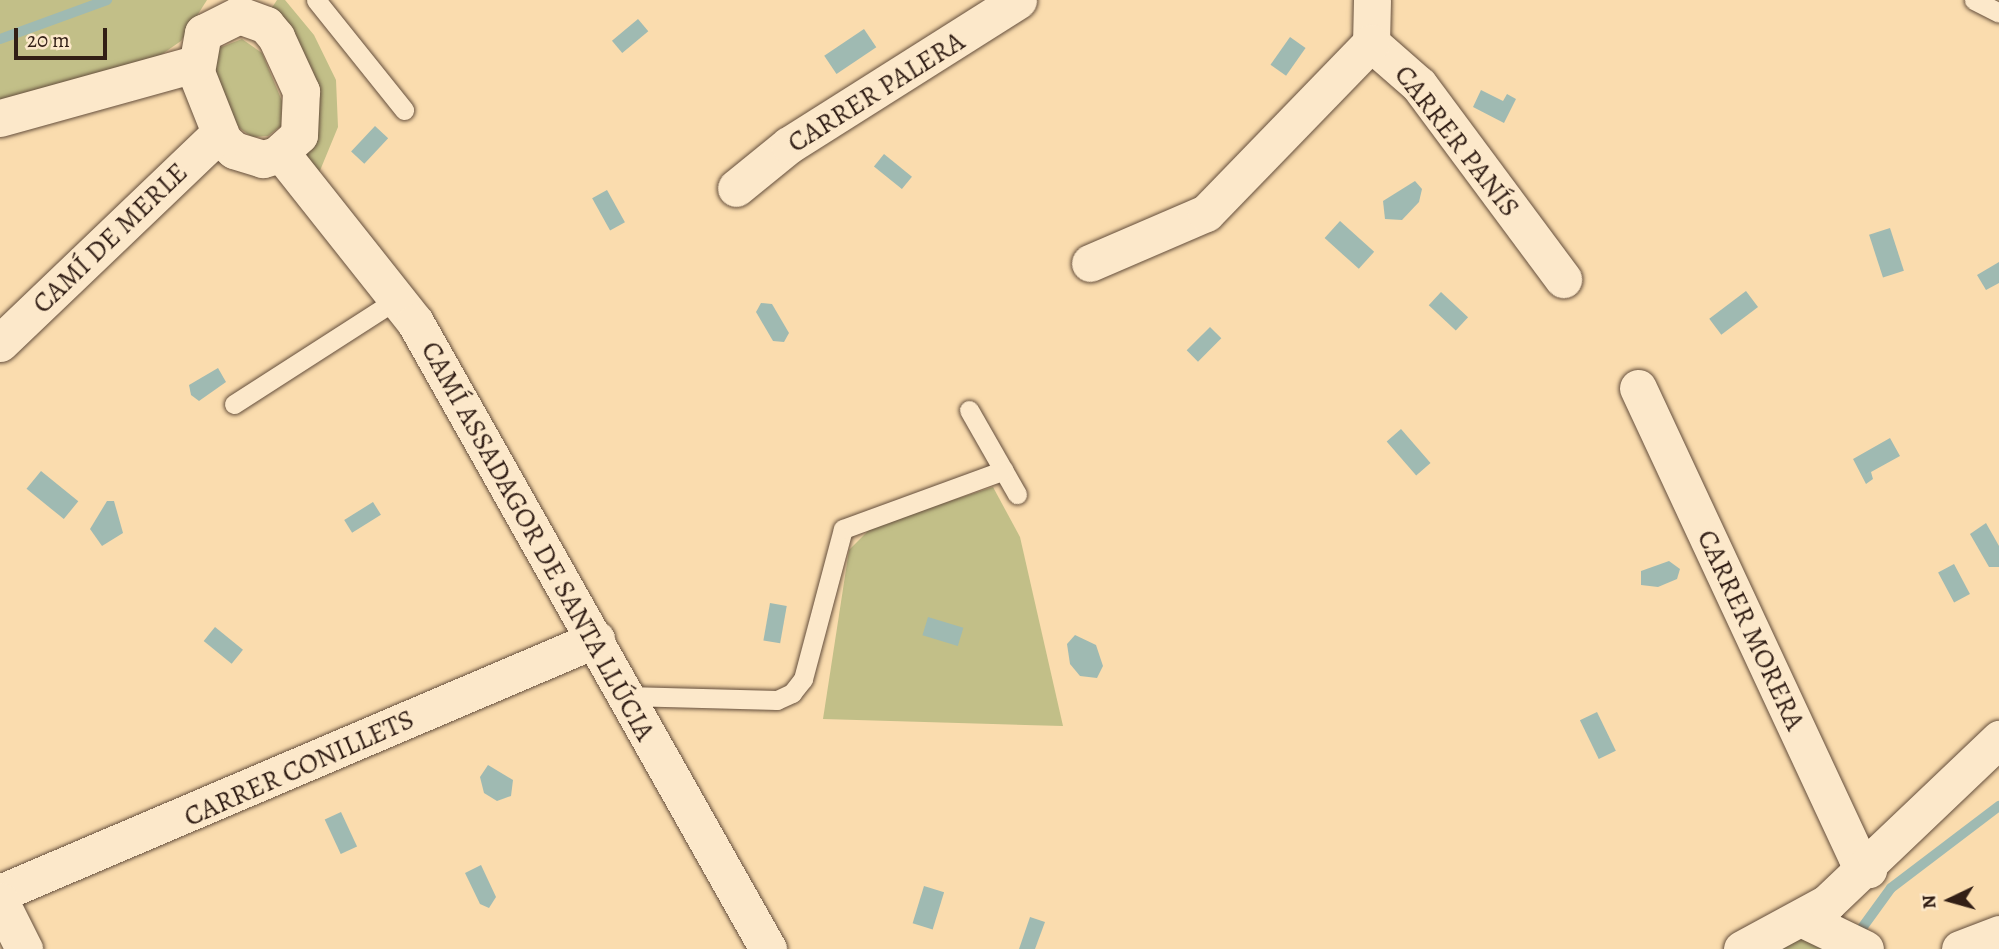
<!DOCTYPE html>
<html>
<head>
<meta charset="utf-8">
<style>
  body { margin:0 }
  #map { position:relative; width:1999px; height:949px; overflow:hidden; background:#fadcae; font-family:Alegreya,serif }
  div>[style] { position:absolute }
  .green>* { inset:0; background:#c2bf88 }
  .water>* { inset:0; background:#9fbab2; transform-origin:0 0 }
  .stream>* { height:10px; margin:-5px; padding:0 5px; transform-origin:5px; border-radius:5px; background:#9fbab2 }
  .roads { filter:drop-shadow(0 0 2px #644e3c) drop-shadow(0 0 2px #644e3c) }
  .service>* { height:19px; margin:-9.5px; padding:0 9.5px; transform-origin:9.5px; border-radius:9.5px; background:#fce8ca }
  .minor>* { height:37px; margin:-18.5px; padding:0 18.5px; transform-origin:18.5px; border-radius:18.5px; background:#fce8ca }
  span { translate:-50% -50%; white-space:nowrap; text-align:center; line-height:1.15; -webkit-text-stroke:5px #fce8ca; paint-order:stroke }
  .street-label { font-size:28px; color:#321f16 }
  .north { position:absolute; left:1915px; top:865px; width:70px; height:70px; -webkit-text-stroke:5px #fce8ca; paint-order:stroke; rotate:265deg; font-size:19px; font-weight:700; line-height:28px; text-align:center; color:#321f16 }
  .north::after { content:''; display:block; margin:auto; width:24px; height:32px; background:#321f16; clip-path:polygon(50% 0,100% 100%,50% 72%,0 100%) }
  .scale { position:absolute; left:14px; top:28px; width:93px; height:32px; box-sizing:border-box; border:4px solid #321f16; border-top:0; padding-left:9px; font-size:21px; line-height:24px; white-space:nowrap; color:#321f16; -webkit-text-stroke:5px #fce8ca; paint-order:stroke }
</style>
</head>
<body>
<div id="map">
  <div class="green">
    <i style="clip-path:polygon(0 0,207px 0,181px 41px,158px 57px,0 107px)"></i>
    <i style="clip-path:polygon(277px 0,285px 0,314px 35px,336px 80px,338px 127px,319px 173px,304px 154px,319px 114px,313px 71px,271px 9px)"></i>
    <i style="clip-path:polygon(242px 39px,262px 53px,282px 101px,281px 126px,268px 136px,252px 137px,238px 127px,215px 72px,219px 48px)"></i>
    <i style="clip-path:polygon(993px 487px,1020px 537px,1063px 726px,823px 719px,849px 550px,873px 526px)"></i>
    <i style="clip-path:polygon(1805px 935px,1837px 949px,1776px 949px)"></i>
  </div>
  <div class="water">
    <i style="left:638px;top:19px;width:16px;height:34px;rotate:50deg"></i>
    <i style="left:864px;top:29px;width:22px;height:48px;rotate:56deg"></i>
    <i style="left:1290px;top:37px;width:19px;height:34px;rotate:35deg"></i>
    <i style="clip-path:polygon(1481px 90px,1503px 101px,1507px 94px,1516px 99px,1504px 123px,1473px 107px)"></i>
    <i style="left:375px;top:126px;width:18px;height:35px;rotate:43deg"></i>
    <i style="left:884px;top:154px;width:36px;height:16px;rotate:39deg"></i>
    <i style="clip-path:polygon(1415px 181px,1422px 189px,1419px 202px,1402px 220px,1385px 219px,1383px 201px)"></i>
    <i style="left:607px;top:190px;width:37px;height:17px;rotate:61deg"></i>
    <i style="left:1340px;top:221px;width:46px;height:23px;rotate:42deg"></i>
    <i style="left:1890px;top:228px;width:45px;height:22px;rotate:72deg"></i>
    <i style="clip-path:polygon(1999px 262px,1999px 283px,1986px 290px,1977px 275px)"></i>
    <i style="left:1746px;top:291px;width:20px;height:46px;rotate:53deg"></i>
    <i style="left:1441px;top:292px;width:37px;height:18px;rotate:43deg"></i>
    <i style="clip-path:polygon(761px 303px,772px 304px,789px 333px,784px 342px,773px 341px,756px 312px)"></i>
    <i style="left:1210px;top:327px;width:16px;height:33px;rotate:45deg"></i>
    <i style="clip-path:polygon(218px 368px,226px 382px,199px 401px,191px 395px,189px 385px)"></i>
    <i style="left:1401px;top:429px;width:45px;height:19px;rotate:49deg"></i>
    <i style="clip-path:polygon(1890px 438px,1900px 456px,1871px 472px,1873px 479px,1866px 484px,1853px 459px)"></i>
    <i style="left:41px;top:471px;width:48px;height:23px;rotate:39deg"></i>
    <i style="clip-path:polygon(107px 501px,114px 501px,123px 533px,102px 546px,90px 529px)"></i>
    <i style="left:373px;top:502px;width:15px;height:34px;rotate:58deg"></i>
    <i style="clip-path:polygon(1986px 523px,1999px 546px,1999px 567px,1989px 567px,1970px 534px)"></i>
    <i style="clip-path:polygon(1669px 561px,1680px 569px,1677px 579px,1658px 587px,1641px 585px,1641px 571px)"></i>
    <i style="left:1954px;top:564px;width:34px;height:18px;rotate:62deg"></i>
    <i style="left:770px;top:603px;width:17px;height:38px;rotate:10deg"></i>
    <i style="left:928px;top:617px;width:37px;height:19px;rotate:17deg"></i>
    <i style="left:215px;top:627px;width:36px;height:18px;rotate:39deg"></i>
    <i style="clip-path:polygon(1075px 635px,1096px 645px,1103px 666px,1097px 678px,1080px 676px,1070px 664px,1067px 644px)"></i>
    <i style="left:1597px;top:712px;width:43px;height:19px;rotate:64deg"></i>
    <i style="clip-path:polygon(488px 765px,513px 780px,511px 796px,497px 801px,484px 793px,480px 777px)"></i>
    <i style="left:341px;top:812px;width:38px;height:18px;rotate:65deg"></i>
    <i style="clip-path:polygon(481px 865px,496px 897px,489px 908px,480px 904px,465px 873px)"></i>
    <i style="left:924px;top:886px;width:21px;height:39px;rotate:17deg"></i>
    <i style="clip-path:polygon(1030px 917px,1045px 922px,1035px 949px,1019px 949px)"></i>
  </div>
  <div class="stream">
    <i style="left:0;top:39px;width:114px;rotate:-20deg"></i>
    <i style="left:1862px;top:928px;width:49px;rotate:-54.1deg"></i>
    <i style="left:1891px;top:888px;width:136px;rotate:-37.2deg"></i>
  </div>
  <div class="roads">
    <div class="service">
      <i style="left:316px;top:0;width:141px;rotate:51.3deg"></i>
      <i style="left:1974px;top:0;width:28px;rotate:27deg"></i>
      <i style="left:234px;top:404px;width:196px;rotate:-32.7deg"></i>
      <i style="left:969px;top:410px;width:97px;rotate:60.3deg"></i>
      <i style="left:627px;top:696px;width:150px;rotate:1.5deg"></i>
      <i style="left:777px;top:700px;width:17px;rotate:-25deg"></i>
      <i style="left:792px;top:693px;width:18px;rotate:-52deg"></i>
      <i style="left:803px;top:679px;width:155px;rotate:-75.1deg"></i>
      <i style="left:843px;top:529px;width:171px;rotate:-20.1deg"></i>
    </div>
    <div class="minor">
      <i style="left:1372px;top:0;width:43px;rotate:91.3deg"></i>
      <i style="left:1371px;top:43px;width:64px;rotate:41.2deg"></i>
      <i style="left:1419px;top:85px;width:242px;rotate:53.4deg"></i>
      <i style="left:239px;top:15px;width:29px;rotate:20deg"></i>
      <i style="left:266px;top:25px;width:16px;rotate:50deg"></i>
      <i style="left:276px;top:37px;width:60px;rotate:65.2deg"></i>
      <i style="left:301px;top:91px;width:44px;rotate:92.6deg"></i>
      <i style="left:299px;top:135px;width:30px;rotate:138deg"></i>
      <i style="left:277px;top:155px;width:15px;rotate:164deg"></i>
      <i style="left:263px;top:159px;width:30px;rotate:-163deg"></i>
      <i style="left:234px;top:150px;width:15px;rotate:-138deg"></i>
      <i style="left:223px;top:140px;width:73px;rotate:-111.7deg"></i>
      <i style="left:196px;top:72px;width:40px;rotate:-80deg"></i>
      <i style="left:203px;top:33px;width:40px;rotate:-26.6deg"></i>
      <i style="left:0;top:118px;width:202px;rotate:-15.5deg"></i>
      <i style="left:281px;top:153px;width:216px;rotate:51.6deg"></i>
      <i style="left:415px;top:322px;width:720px;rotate:60.62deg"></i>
      <i style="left:736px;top:188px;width:68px;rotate:-39.1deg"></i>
      <i style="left:789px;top:145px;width:271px;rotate:-32.3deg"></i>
      <i style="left:1090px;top:263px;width:126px;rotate:-23.3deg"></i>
      <i style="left:1206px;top:213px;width:237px;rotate:-45.9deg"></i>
      <i style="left:0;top:343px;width:304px;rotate:-43.7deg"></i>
      <i style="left:1638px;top:388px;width:519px;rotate:65.02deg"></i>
      <i style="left:1857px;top:858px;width:16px;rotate:45deg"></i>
      <i style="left:0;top:893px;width:648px;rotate:-23.08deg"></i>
      <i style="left:0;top:901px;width:54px;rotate:63.4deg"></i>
      <i style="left:1801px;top:918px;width:71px;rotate:25.8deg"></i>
      <i style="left:1742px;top:949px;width:97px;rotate:-28.4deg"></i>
      <i style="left:1827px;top:903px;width:238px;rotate:-43.6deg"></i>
      <i style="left:1960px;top:949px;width:42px;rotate:-21deg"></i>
    </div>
  </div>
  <div class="street-label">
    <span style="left:876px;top:92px;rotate:-32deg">CARRER PALERA</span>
    <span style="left:1457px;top:141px;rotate:52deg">CARRER PANÍS</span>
    <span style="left:110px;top:238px;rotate:-44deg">CAMÍ DE MERLE</span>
    <span style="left:538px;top:541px;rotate:61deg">CAMÍ ASSADAGOR DE SANTA LLÚCIA</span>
    <span style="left:1751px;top:630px;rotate:65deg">CARRER MORERA</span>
    <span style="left:299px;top:768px;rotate:-24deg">CARRER CONILLETS</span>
  </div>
  <div class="north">N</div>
  <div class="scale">20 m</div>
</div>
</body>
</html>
